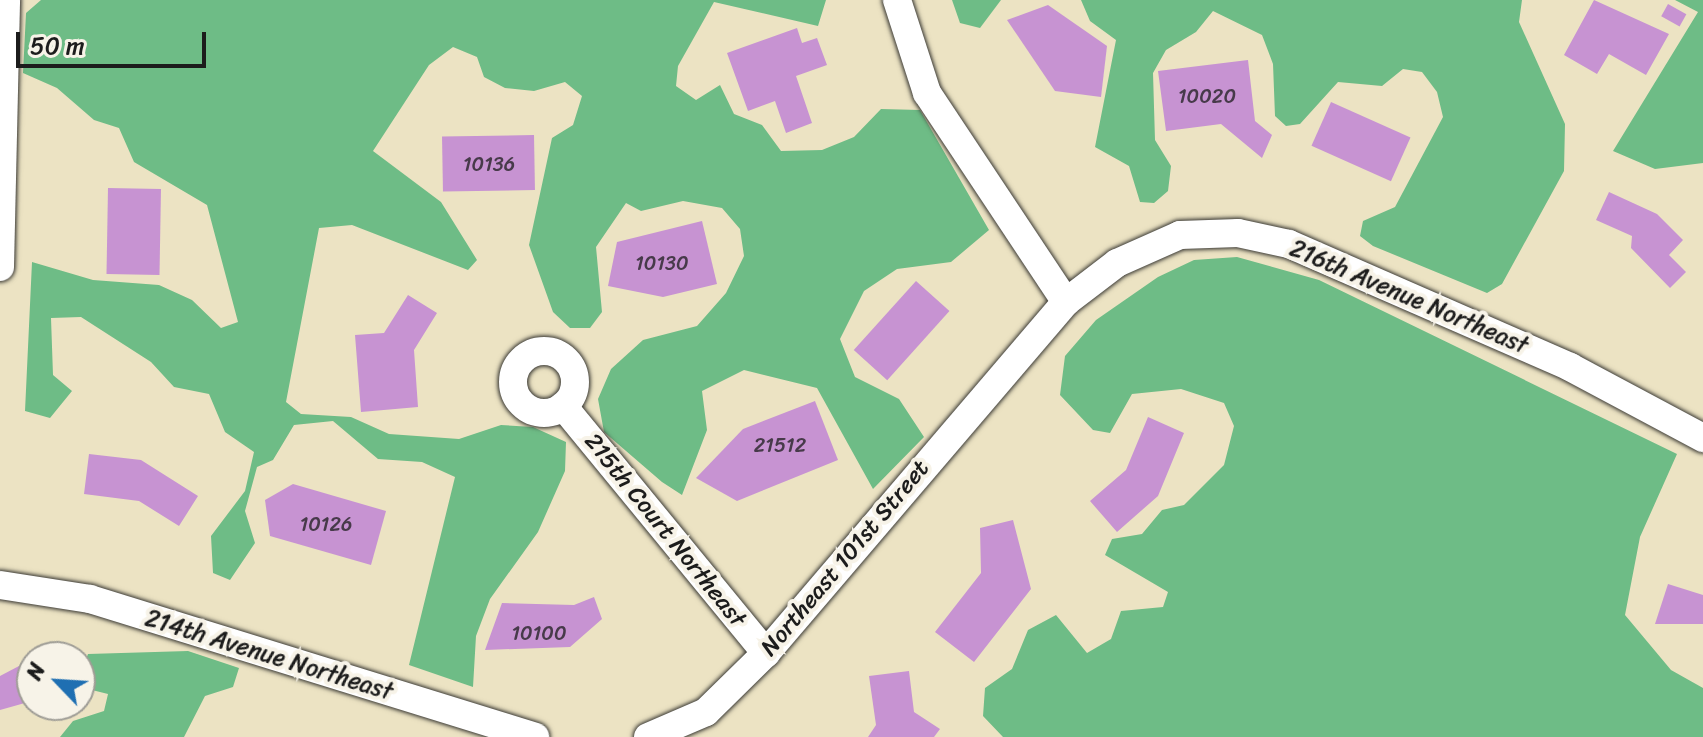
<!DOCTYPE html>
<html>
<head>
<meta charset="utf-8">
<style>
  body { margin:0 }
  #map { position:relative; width:1703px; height:737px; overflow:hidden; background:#ece3c3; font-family:Sriracha,sans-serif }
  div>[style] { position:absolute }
  .forest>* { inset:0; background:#6ebc86 }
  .building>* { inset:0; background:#c793d2; transform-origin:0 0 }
  .roads { filter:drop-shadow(0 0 2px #3b3a35) drop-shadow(0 0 2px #3b3a35) }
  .minor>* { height:28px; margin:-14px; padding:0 14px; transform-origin:14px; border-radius:14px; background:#fff }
  .minor>.ring { margin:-14px; padding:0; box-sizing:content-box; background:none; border:28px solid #fff; border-radius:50% }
  span { translate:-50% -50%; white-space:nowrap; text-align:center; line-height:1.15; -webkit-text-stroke:8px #f7f3e8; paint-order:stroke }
  .number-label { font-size:20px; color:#473a4a }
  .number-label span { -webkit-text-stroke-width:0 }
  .street-label { font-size:24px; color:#1c1c1c }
  .north { position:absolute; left:16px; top:641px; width:80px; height:80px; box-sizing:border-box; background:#f7f3e8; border:2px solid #9f9d96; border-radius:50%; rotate:295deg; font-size:22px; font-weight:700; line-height:32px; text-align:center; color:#1c1c1c }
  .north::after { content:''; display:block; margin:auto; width:28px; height:36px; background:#1f6fb2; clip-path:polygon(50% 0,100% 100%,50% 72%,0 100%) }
  .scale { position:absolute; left:16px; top:32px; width:190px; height:36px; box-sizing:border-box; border:4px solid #1c1c1c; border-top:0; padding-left:10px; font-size:24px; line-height:28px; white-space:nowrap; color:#1c1c1c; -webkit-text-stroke:6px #f7f3e8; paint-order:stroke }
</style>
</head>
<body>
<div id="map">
  <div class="forest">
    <i style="clip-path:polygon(41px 0,826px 0,818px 26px,714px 2px,678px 66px,676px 86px,696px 100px,720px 85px,734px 114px,762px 125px,781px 151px,822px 150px,854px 137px,881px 109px,920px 110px,989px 230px,951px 262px,897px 269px,864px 291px,840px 339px,855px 377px,899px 399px,924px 437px,873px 489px,817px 388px,744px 370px,702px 391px,707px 430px,682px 495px,662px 482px,604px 432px,598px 399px,611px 369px,643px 340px,697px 326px,726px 293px,744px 256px,740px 229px,722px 208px,683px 201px,641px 211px,626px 203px,596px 247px,602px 312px,590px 328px,570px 328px,553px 312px,529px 245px,552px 138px,573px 125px,582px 96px,565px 82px,534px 91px,505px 88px,484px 77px,477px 57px,453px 47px,429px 65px,373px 151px,441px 202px,477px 260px,468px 270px,352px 225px,319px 228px,286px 402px,301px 414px,351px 417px,389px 434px,459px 439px,501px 425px,533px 427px,566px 442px,565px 471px,538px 532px,490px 599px,476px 636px,473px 687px,409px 665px,455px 477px,422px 462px,378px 459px,333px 421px,294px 425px,273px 460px,257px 467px,245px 511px,255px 543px,230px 580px,213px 573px,211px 536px,245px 491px,254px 452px,225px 432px,209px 394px,174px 387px,151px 362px,81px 317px,51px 318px,53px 375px,72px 391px,50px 418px,25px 411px,32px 262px,93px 280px,159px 285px,192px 300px,221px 328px,238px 322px,207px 205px,134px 162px,119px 128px,94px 120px,57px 88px,23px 73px,26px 13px)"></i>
    <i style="clip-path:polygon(952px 0,1001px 0,980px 28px,960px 23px)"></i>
    <i style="clip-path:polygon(1081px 0,1522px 0,1519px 22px,1565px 124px,1564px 171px,1502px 284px,1487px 293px,1373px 246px,1360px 236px,1363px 221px,1395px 207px,1443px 117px,1437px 92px,1422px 72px,1403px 69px,1382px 86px,1338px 82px,1300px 124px,1286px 126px,1275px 116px,1273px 64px,1262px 35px,1213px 11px,1196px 32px,1166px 50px,1153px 73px,1155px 140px,1171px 166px,1168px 191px,1154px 203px,1140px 202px,1129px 166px,1095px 147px,1116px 40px,1090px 21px)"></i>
    <i style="clip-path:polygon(1675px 0,1703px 0,1703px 163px,1655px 169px,1613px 151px,1698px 12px)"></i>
    <i style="clip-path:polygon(1237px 257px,1319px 280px,1677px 454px,1640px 537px,1625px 615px,1671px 670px,1703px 688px,1703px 737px,1003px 737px,983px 716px,985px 688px,1012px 669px,1028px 630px,1056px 615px,1087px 653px,1111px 639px,1121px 611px,1163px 607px,1168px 592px,1105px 555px,1112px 539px,1142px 534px,1162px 510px,1184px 505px,1224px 465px,1234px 426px,1224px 403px,1181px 389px,1132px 394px,1110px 433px,1093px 430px,1060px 395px,1065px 356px,1096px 320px,1158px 277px,1194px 260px)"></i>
    <i style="clip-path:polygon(188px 651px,239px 668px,233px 687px,205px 696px,184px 737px,60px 737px,73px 721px,104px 711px,108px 694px,84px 688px,80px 674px,88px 654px)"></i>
  </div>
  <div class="building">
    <i style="clip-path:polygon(1594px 0,1669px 34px,1646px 75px,1609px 54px,1597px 74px,1564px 55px)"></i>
    <i style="left:1668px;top:4px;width:21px;height:14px;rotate:29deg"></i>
    <i style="clip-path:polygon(1048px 5px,1107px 46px,1101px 97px,1055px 91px,1007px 20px)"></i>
    <i style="clip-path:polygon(797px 28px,802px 43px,817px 38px,827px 65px,796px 76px,812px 123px,786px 133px,775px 101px,748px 111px,727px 53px)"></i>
    <i style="clip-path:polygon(1248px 60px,1255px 121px,1272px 135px,1262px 158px,1221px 124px,1166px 131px,1158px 71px)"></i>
    <i style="left:1331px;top:102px;width:87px;height:48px;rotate:24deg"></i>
    <i style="left:534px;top:135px;width:55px;height:92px;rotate:89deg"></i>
    <i style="left:108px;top:188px;width:53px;height:86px;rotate:1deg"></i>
    <i style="clip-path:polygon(1609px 192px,1657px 214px,1683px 240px,1669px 255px,1686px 272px,1670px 288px,1631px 248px,1632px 236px,1596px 220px)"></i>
    <i style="clip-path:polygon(702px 221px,717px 284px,663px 297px,608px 286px,617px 242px)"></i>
    <i style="left:916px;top:281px;width:45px;height:93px;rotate:42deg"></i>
    <i style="clip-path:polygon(408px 295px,437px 313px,414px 350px,418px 407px,361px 412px,355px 335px,384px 333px)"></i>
    <i style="clip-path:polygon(815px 401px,838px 460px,737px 501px,696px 478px,743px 429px)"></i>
    <i style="clip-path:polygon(1148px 417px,1184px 433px,1158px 496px,1117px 532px,1090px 501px,1126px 470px)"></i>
    <i style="clip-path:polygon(89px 454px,141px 460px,198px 496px,179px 526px,139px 501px,84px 494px)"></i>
    <i style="clip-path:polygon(293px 484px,386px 511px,371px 565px,270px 536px,265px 500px)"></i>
    <i style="clip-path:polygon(1013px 520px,1031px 589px,974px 662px,935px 632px,981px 573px,980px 528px)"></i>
    <i style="clip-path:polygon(1668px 584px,1703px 595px,1703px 624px,1655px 624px)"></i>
    <i style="clip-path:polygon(594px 597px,602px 619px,570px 647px,485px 650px,502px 603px,574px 605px)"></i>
    <i style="clip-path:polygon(19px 666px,32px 666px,32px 701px,0 710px,0 676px)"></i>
    <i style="clip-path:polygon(909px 671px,914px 712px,940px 729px,934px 737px,868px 737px,876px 725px,869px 676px)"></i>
  </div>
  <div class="roads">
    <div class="minor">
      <i style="left:897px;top:0;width:98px;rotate:72.1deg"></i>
      <i style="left:927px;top:93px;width:251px;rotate:56.4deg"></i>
      <i style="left:0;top:267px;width:267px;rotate:-88.7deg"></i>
      <i class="ring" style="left:513px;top:351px;width:34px;height:34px"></i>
      <i style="left:563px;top:406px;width:320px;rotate:50.6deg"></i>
      <i style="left:0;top:585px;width:91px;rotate:8.8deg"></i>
      <i style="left:90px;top:599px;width:466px;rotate:17.2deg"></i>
      <i style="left:648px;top:737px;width:63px;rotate:-23.3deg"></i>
      <i style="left:706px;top:712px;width:84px;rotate:-44.5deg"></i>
      <i style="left:766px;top:653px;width:462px;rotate:-49.5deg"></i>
      <i style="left:1066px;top:302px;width:64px;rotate:-37.4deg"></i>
      <i style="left:1117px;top:263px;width:69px;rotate:-24deg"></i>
      <i style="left:1180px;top:235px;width:58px;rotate:-2deg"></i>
      <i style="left:1238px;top:233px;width:52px;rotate:12.2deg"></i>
      <i style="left:1289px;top:244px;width:307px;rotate:23.6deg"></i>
      <i style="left:1570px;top:367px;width:151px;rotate:28.1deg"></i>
    </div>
  </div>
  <div class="number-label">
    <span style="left:1207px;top:96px">10020</span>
    <span style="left:489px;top:164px">10136</span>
    <span style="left:662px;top:263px">10130</span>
    <span style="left:780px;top:445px">21512</span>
    <span style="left:326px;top:524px">10126</span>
    <span style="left:539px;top:633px">10100</span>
  </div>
  <div class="street-label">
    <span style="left:1409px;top:297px;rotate:23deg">216th Avenue Northeast</span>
    <span style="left:665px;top:530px;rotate:51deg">215th Court Northeast</span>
    <span style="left:845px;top:558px;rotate:-50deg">Northeast 101st Street</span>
    <span style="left:269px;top:655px;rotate:17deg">214th Avenue Northeast</span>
  </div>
  <div class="north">N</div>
  <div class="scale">50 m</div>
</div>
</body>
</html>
